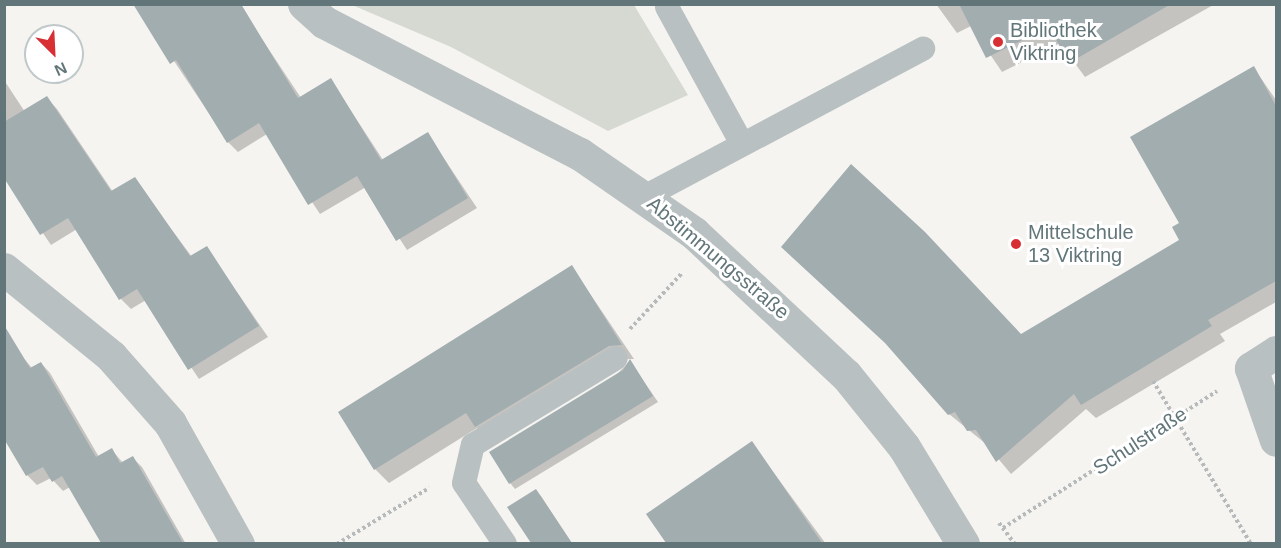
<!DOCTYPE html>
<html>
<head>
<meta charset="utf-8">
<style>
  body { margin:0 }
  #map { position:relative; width:1281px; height:548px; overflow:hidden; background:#f5f4f1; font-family:Helvetica,sans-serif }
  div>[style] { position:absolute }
  .green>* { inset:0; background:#d6d9d1 }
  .shadow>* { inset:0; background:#0003 }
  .building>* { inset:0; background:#a2adaf }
  .path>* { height:4px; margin-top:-2px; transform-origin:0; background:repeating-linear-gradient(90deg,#b6babb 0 3px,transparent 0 6px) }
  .service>* { height:24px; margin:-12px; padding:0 12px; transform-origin:12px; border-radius:12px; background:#b9c0c1 }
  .minor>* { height:33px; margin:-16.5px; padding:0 16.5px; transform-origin:16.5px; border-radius:16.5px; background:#b9c0c1 }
  .dots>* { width:16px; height:16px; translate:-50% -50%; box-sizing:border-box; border:3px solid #fff; border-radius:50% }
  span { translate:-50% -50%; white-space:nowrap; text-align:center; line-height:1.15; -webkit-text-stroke:6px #fff; paint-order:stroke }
  .poi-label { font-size:20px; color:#62767a }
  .left { translate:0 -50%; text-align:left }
  .street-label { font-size:20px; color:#62767a }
  .frame { position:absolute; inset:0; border:6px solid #62767a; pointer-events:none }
  .north { position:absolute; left:24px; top:24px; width:60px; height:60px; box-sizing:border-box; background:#fff; border:2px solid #c0c8ca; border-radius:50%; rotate:156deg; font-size:16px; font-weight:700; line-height:24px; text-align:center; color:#62767a }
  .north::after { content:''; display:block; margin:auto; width:21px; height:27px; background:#d72f33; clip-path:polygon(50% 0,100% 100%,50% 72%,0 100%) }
</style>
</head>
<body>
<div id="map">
  <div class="green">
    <i style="clip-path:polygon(352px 5px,634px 5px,688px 95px,608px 131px,451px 47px)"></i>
  </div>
  <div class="shadow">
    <i style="clip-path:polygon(136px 4px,248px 18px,301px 98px,331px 80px,383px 160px,427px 133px,477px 208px,407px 250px,366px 187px,320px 214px,267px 134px,238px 152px,228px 142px)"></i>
    <i style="clip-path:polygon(936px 4px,1215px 4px,1085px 77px,1060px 43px,1002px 72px,971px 26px,957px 33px)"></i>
    <i style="clip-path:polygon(1254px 68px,1276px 100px,1276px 302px,1220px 334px,1225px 341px,1096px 418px,1086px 409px,1011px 474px,986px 444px,949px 414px,1021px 336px,1181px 241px,1181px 224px)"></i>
    <i style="clip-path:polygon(4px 80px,25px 112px,47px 98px,57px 109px,113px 192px,134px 179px,192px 257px,206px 247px,268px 337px,199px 379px,146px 300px,131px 309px,121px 299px,77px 229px,51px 245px,4px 176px)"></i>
    <i style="clip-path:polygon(572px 267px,634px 359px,623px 359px,490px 440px,477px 428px,389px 483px,375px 469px)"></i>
    <i style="clip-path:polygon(21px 355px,32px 368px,41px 363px,50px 373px,99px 457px,112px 450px,123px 463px,133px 458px,142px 467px,186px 544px,103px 544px,70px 487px,63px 491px,51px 478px,37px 485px,28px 476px,4px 436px)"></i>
    <i style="clip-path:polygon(630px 361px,658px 402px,515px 489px,510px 483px)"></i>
    <i style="clip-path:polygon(752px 443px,826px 544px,668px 544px,648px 515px)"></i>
    <i style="clip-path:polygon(535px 491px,541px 496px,572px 544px,533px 544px,509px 508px)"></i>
  </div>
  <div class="building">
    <i style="clip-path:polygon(133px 4px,241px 4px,298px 98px,331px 78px,381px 160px,428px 132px,468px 198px,396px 241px,357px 176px,308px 205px,259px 123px,227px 143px,176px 60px,170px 64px)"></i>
    <i style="clip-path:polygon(959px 4px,1171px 4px,1069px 63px,1049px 27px,986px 58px)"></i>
    <i style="clip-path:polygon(1254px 66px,1276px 106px,1276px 281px,1208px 320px,1212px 326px,1081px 405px,1074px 394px,996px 462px,976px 430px,967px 431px,955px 412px,948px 415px,885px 343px,781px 247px,851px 164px,925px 232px,1021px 334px,1179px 240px,1172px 227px,1179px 223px,1130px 137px)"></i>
    <i style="clip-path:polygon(47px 96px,111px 191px,135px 177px,190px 256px,207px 246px,259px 326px,188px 370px,137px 289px,119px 300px,68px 218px,40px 235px,4px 178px,4px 122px)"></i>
    <i style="clip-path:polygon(572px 265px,622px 345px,609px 346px,475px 427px,466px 413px,374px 470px,338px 412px)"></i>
    <i style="clip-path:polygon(4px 325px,30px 368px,41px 362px,96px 457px,112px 448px,120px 463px,133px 456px,183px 543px,101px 543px,62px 476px,52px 482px,43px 467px,26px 476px,4px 439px)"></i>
    <i style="clip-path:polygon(630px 359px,653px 396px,509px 484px,489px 452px,623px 370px)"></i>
    <i style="clip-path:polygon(752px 441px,822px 543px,666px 543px,646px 514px)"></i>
    <i style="clip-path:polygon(536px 489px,572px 543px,531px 543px,507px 507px)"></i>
  </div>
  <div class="path">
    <i style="left:630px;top:329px;width:76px;rotate:-47.1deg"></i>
    <i style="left:1153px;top:381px;width:190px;rotate:59deg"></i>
    <i style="left:999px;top:523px;width:26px;rotate:53deg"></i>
    <i style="left:1003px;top:528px;width:254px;rotate:-32.6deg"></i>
    <i style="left:337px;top:544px;width:108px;rotate:-31.3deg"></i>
  </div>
  <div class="service">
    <i style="left:667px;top:7px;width:156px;rotate:61.3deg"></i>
    <i style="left:646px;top:196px;width:314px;rotate:-28deg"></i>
    <i style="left:505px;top:544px;width:73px;rotate:-123.9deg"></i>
    <i style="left:464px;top:483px;width:39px;rotate:-77deg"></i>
    <i style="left:473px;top:445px;width:167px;rotate:-31.3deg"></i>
  </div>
  <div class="minor">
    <i style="left:304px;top:4px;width:27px;rotate:42deg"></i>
    <i style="left:324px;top:22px;width:288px;rotate:27.3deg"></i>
    <i style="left:580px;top:154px;width:139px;rotate:34.7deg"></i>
    <i style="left:694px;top:233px;width:208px;rotate:43.1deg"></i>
    <i style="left:846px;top:375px;width:92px;rotate:51.1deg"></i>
    <i style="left:904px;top:447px;width:114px;rotate:58.7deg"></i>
    <i style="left:4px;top:269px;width:138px;rotate:39.1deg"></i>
    <i style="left:111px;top:356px;width:89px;rotate:48.6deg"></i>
    <i style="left:170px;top:423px;width:139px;rotate:60.7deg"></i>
    <i style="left:1276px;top:352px;width:30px;rotate:147deg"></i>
    <i style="left:1251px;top:368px;width:76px;rotate:70.9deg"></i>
  </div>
  <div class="dots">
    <i style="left:998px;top:42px;background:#d72f33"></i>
    <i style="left:1016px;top:244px;background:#d72f33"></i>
  </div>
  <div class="poi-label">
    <span class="left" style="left:1010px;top:42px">Bibliothek<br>Viktring</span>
    <span class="left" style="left:1028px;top:244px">Mittelschule<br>13 Viktring</span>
  </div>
  <div class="street-label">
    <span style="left:718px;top:258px;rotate:40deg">Abstimmungsstraße</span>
    <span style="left:1140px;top:441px;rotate:-33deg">Schulstraße</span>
  </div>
  <div class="frame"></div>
  <div class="north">N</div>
</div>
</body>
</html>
